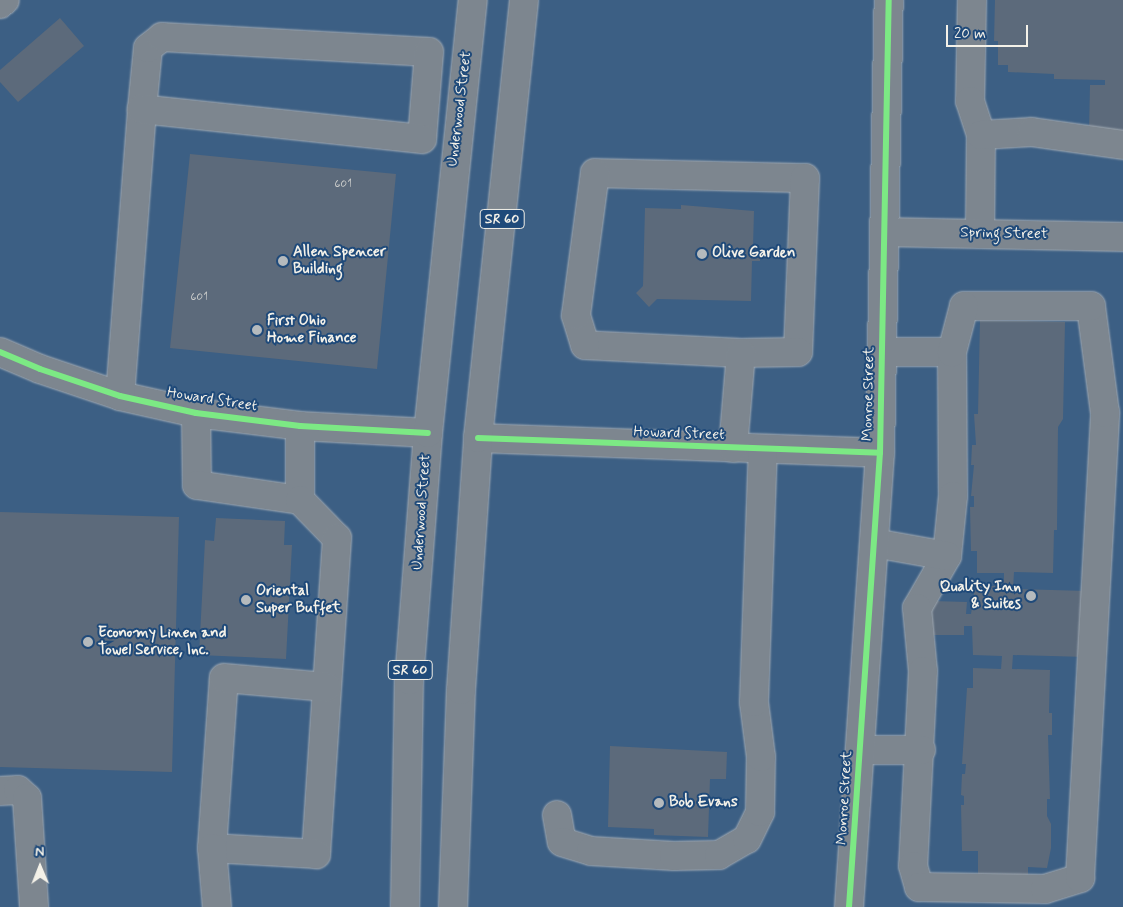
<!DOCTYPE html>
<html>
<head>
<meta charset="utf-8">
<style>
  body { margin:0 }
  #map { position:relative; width:1123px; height:907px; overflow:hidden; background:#40556d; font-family:Mynerve,sans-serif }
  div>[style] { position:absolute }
  .built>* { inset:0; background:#3c5f84 }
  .building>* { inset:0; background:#5c6a7b }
  .roads { filter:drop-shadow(0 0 1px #a1aab3) drop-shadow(0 0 1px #a1aab3) }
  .minor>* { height:28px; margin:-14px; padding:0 14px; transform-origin:14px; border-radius:14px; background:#7d868f }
  .major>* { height:28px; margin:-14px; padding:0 14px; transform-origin:14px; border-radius:14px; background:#7d868f }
  .cycleway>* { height:6px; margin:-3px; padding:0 3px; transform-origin:3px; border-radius:3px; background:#7ce984 }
  .dots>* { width:14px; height:14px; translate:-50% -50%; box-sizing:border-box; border:2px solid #1f4a7a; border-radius:50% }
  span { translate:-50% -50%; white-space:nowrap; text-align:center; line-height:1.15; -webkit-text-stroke:4px #1f4a7a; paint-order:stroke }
  .number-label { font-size:12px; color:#cecfcd }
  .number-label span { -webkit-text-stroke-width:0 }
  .shield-label span { padding:1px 4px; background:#1f4a7a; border:1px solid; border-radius:4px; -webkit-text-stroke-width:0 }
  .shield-label { font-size:14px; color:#f4f1e8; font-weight:700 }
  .street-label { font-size:15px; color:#f4f1e8 }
  .poi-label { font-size:15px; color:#f4f1e8; font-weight:700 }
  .left { translate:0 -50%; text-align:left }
  .right { translate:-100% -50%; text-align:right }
  .north { position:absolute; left:15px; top:842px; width:50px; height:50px; -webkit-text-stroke:4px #1f4a7a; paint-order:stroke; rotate:359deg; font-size:14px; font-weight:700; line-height:20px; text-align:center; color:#f4f1e8 }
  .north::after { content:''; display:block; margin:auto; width:18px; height:22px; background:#f4f1e8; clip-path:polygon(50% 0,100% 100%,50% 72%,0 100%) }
  .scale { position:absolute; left:946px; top:25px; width:82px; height:22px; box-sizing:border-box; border:2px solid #f4f1e8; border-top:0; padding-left:6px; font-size:15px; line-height:18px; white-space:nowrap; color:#f4f1e8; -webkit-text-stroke:4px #1f4a7a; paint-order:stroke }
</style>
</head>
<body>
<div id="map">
  <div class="built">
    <div style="clip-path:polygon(0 0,1123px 0,1123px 907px,0 907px)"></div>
  </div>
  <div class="building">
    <div style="clip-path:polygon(995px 0,1123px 0,1123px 134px,1089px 133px,1090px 85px,1105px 85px,1105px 80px,1054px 79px,1054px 74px,1008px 72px,1008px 65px,998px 65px,998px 41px,994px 41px)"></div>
    <div style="clip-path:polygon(60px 18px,84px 46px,18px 102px,0 82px,0 70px)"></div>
    <div style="clip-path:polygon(190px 154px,396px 174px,377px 369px,170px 348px)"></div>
    <div style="clip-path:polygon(681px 205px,754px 211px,753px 247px,761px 248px,760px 261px,752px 261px,751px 301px,657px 299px,649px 307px,636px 293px,643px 286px,645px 208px,681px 209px)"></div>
    <div style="clip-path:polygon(980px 320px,1065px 322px,1063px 419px,1058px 427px,1057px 530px,1054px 530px,1053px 573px,1014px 572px,1013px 589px,1088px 591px,1086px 657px,1013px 655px,1012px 669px,1050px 670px,1049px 713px,1052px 713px,1052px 735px,1048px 735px,1050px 799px,1047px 799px,1047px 816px,1051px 824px,1051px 848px,1047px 868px,1028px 867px,1028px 876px,978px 875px,978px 851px,962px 851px,961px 805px,964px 805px,964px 796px,961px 795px,962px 774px,965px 774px,966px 764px,962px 764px,967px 688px,973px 688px,973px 668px,1001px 669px,1002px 656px,973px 655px,972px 626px,964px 626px,964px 635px,931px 635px,932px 601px,967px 602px,966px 614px,971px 614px,975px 586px,1004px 586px,1004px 573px,977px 573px,977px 551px,971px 551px,970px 507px,974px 507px,974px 496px,971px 496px,974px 465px,971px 465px,972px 445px,976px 445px,974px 414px,978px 414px)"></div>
    <div style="clip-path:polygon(0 512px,179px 517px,172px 772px,0 767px)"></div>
    <div style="clip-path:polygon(216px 518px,285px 521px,284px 545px,292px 545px,286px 659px,199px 655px,205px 540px,214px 541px)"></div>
    <div style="clip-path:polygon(610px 746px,727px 752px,726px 779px,710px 779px,708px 837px,654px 835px,654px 829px,608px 827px)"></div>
  </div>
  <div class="roads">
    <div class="minor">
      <div style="left:972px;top:0;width:101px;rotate:91.1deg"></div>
      <div style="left:970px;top:101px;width:36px;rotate:72deg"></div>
      <div style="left:981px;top:135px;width:99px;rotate:90.6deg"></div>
      <div style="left:0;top:4px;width:6px;rotate:-39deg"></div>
      <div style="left:981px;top:135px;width:51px;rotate:-3.4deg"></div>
      <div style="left:1032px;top:132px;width:92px;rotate:8.1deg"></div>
      <div style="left:595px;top:173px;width:210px;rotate:1.4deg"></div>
      <div style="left:805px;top:178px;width:174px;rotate:92.3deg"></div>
      <div style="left:798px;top:352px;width:57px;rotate:179deg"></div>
      <div style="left:741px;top:353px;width:156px;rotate:-177.1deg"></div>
      <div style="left:585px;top:345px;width:31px;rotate:-107deg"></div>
      <div style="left:576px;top:315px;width:143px;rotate:-82.4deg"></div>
      <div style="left:885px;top:232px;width:238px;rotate:1.2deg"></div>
      <div style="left:0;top:352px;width:43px;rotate:23deg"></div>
      <div style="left:40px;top:369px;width:84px;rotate:18.6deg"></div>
      <div style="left:120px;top:396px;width:78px;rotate:12.6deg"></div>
      <div style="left:196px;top:413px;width:105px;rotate:7.1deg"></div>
      <div style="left:300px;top:426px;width:128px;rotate:3.1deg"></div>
      <div style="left:882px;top:352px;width:70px"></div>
      <div style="left:952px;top:352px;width:144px;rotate:89.6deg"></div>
      <div style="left:953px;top:496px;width:60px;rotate:95.7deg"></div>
      <div style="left:947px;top:556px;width:60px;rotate:120deg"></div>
      <div style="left:917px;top:608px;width:63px;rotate:84.6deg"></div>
      <div style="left:923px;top:671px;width:195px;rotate:92.9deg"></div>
      <div style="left:913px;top:866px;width:22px;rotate:74deg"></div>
      <div style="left:919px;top:887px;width:126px;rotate:0.9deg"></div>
      <div style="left:1045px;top:889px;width:37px;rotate:-17deg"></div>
      <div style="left:1080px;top:878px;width:466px;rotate:-86.9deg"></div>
      <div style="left:1105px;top:413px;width:108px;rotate:-97.5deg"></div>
      <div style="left:1091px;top:306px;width:127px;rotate:180deg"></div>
      <div style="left:964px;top:306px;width:48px;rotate:104.6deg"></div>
      <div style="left:120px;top:396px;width:288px;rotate:-85.6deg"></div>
      <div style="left:142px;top:109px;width:61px;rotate:-84.4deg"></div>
      <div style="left:148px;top:48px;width:18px;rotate:-38deg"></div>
      <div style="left:162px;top:37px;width:267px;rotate:3.2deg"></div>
      <div style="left:429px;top:52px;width:87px;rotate:94.6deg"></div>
      <div style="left:422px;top:139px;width:282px;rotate:-173.9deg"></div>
      <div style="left:196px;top:413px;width:72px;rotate:89.2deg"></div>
      <div style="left:197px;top:485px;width:104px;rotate:8.3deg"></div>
      <div style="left:300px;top:426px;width:74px;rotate:90deg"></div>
      <div style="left:300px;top:500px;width:53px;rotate:45.8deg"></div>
      <div style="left:337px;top:538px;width:317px;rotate:93.8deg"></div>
      <div style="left:316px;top:854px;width:104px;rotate:-176.7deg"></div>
      <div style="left:212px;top:848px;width:170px;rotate:-86deg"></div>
      <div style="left:224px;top:678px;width:103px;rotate:5deg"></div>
      <div style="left:478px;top:438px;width:402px;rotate:2.1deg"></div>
      <div style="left:733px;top:448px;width:95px;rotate:-85.2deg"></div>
      <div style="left:874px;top:543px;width:74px;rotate:10.1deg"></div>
      <div style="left:860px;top:750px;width:61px"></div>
      <div style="left:0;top:791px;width:18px;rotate:-3deg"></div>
      <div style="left:18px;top:790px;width:12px;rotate:42deg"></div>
      <div style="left:27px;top:798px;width:109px;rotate:86.3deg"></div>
      <div style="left:557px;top:815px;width:27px;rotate:80deg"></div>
      <div style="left:562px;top:842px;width:30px;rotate:17deg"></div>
      <div style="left:591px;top:851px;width:83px;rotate:3.4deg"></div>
      <div style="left:674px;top:856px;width:45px;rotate:-1.3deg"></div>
      <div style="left:719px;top:855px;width:32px;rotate:-30deg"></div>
      <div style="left:747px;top:839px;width:30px;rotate:-64deg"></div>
      <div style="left:760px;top:812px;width:55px;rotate:-89deg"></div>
      <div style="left:761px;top:757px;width:55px;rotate:-97.3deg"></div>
      <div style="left:754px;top:702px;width:253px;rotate:-88deg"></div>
      <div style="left:212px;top:848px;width:59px;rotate:85.2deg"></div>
      <div style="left:849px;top:907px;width:455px;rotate:-86.1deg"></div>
      <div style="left:880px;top:453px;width:453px;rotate:-88.9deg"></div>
    </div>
    <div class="major">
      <div style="left:405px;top:907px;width:227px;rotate:-89deg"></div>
      <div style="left:409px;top:680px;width:248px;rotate:-85.6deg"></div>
      <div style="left:428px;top:433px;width:435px;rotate:-84.1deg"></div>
      <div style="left:453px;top:907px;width:217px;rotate:-87.9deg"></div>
      <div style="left:461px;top:690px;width:253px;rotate:-86.1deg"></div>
      <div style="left:478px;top:438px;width:440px;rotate:-84deg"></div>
    </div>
  </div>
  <div class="cycleway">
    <div style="left:0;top:352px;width:43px;rotate:23deg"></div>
    <div style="left:40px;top:369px;width:84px;rotate:18.6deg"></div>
    <div style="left:120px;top:396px;width:78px;rotate:12.6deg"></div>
    <div style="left:196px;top:413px;width:105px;rotate:7.1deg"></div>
    <div style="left:300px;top:426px;width:128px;rotate:3.1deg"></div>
    <div style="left:478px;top:438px;width:402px;rotate:2.1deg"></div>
    <div style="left:849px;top:907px;width:455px;rotate:-86.1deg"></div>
    <div style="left:880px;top:453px;width:453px;rotate:-88.9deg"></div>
  </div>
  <div class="dots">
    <div style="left:702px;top:254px;background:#b5babd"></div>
    <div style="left:283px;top:261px;background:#b5babd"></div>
    <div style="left:257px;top:330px;background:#b5babd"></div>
    <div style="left:1031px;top:596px;background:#b5babd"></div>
    <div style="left:246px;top:600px;background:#b5babd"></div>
    <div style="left:88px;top:642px;background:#b5babd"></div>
    <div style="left:659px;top:803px;background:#b5babd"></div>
  </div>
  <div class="number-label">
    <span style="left:343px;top:185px">601</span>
    <span style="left:199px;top:298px">601</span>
  </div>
  <div class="shield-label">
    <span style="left:502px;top:219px">SR 60</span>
    <span style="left:410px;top:670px">SR 60</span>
  </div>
  <div class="street-label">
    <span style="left:460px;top:109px;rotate:-83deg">Underwood Street</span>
    <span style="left:1004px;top:234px;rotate:1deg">Spring Street</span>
    <span style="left:869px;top:394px;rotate:-89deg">Monroe Street</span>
    <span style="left:212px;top:400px;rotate:9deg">Howard Street</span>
    <span style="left:679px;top:434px;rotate:2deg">Howard Street</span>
    <span style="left:422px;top:512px;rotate:-86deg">Underwood Street</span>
    <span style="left:845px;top:798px;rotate:-87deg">Monroe Street</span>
  </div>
  <div class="poi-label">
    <span class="left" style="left:293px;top:261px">Allen Spencer<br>Building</span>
    <span class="left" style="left:712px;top:254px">Olive Garden</span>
    <span class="left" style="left:267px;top:330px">First Ohio<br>Home Finance</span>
    <span class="right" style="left:1021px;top:596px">Quality Inn<br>&amp; Suites</span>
    <span class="left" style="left:256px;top:600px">Oriental<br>Super Buffet</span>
    <span class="left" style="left:98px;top:642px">Economy Linen and<br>Towel Service, Inc.</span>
    <span class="left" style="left:669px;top:803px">Bob Evans</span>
  </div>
  <div class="north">N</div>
  <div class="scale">20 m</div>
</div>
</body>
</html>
